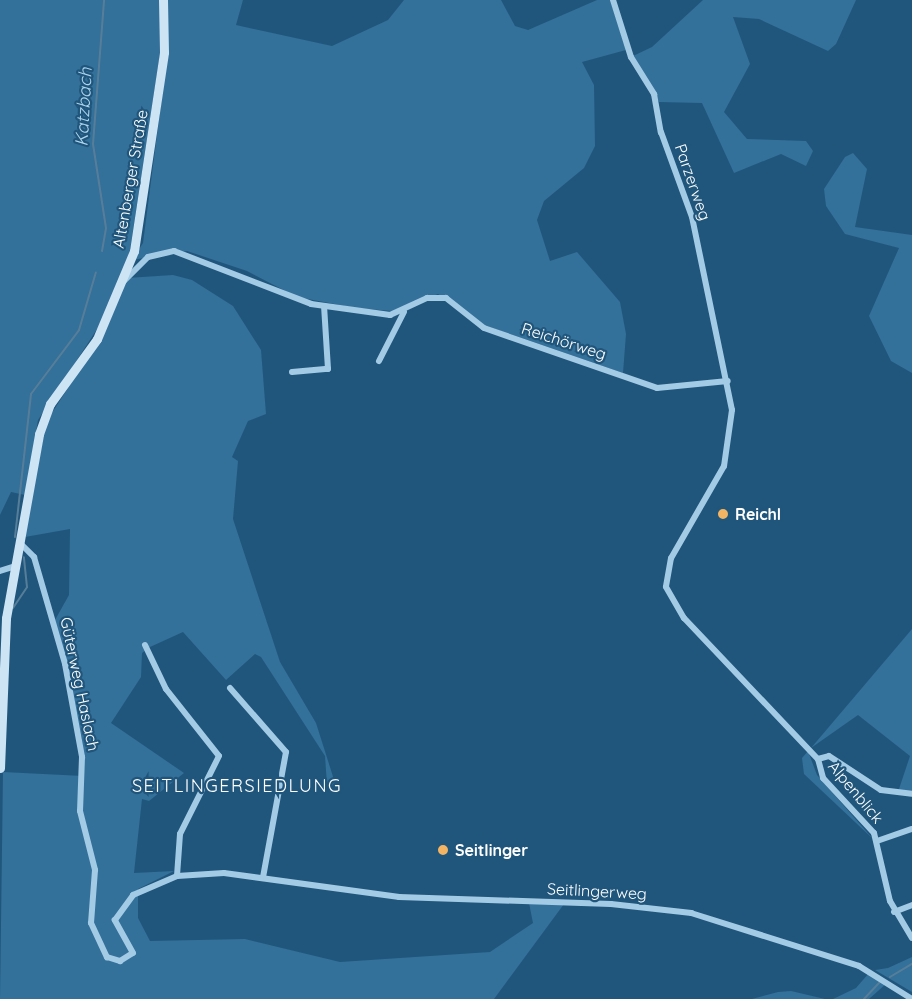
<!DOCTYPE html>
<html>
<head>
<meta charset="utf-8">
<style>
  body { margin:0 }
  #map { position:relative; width:912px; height:999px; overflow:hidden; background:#20567c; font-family:Quicksand,sans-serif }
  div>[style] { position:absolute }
  .green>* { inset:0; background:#33709a }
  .stream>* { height:2px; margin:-1px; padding:0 1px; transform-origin:1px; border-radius:1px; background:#577e99 }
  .street>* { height:6px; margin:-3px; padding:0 3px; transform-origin:3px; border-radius:3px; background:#a3cbe6 }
  .secondary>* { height:9px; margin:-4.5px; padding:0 4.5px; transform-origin:4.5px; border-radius:4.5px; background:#cde4f5 }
  .dots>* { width:16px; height:16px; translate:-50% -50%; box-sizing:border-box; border:3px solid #20567c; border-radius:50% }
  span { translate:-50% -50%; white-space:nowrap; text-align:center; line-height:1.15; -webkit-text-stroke:4.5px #20567c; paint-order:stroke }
  .street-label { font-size:16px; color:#fff }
  .poi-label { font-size:16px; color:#fff; font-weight:700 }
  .left { translate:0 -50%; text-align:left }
  .water-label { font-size:18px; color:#aed5ee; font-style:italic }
  .neighbourhood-label { font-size:18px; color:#fff; letter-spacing:1.5px }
</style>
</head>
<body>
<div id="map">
  <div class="green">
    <div style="clip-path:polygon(0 0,160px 0,163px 34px,129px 257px,101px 323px,38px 420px,25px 495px,11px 492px,0 515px)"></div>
    <div style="clip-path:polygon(167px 0,243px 0,236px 25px,332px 46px,388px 20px,404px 0,501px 0,515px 26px,528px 30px,597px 0,610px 0,626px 50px,582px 62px,594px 85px,595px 146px,584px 168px,544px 201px,537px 220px,550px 261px,577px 252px,620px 302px,626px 334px,623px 373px,484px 325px,438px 294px,392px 311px,356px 308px,297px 297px,247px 271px,187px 251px,132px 260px,143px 243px,168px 50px)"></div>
    <div style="clip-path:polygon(703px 0,856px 0,836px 44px,828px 51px,759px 19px,733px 17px,750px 64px,724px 112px,747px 139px,806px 141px,813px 151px,806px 166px,781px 154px,734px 173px,702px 103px,659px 102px,633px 56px,652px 47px)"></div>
    <div style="clip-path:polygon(853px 153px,867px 169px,855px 227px,912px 235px,912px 373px,891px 361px,869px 316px,899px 248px,845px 234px,826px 206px,824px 189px,845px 157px)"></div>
    <div style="clip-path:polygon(173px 275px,192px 280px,233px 306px,261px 350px,266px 414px,248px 421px,232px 457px,238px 461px,233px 519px,280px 662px,316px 723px,336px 786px,327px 785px,325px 756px,261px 657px,255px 654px,226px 680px,183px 632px,150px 647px,142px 653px,141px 677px,111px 723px,184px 773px,149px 801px,142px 799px,134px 873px,174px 871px,138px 889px,138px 918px,150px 941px,245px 939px,340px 962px,490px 952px,533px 923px,529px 903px,564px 904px,494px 999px,0 999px,3px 772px,83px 776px,82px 739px,55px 620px,69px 595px,70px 529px,25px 537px,46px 422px,107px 328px,127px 278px)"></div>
    <div style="clip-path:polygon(912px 629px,912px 792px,898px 792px,910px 756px,858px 715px,811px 748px)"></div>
    <div style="clip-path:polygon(808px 751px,817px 775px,873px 839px,804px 774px,802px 758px)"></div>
    <div style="clip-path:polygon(912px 957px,912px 992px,875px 970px,888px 968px)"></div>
    <div style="clip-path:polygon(869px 973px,887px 983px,869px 999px,833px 999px,856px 988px)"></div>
    <div style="clip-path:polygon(791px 991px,825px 999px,752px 999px,778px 992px)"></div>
  </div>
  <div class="stream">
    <div style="left:102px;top:251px;width:23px;rotate:-80deg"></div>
    <div style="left:106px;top:228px;width:85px;rotate:-98.8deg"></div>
    <div style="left:93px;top:144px;width:144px;rotate:-85.6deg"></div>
    <div style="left:15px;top:537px;width:144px;rotate:-83.6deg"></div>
    <div style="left:31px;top:394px;width:80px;rotate:-53.1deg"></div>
    <div style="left:79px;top:330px;width:60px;rotate:-73.7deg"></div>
    <div style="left:13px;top:608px;width:25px;rotate:-56deg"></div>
    <div style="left:27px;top:587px;width:30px;rotate:-96deg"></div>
    <div style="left:890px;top:977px;width:26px;rotate:-31deg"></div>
    <div style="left:864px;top:999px;width:25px;rotate:-47deg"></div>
  </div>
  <div class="street">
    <div style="left:613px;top:0;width:60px;rotate:72.5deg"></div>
    <div style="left:631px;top:57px;width:44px;rotate:58.1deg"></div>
    <div style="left:654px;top:94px;width:39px;rotate:80deg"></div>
    <div style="left:661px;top:132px;width:90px;rotate:70deg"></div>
    <div style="left:692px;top:217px;width:197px;rotate:78.3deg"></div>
    <div style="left:732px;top:410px;width:57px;rotate:98.1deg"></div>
    <div style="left:724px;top:466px;width:106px;rotate:119.9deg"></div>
    <div style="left:671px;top:558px;width:29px;rotate:100deg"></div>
    <div style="left:666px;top:587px;width:36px;rotate:60deg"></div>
    <div style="left:684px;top:618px;width:195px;rotate:46.5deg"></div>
    <div style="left:123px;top:282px;width:35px;rotate:-45deg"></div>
    <div style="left:148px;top:257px;width:27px;rotate:-13deg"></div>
    <div style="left:174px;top:251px;width:147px;rotate:21.1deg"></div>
    <div style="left:311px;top:304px;width:80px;rotate:7.9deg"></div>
    <div style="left:390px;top:315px;width:41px;rotate:-24.7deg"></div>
    <div style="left:427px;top:298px;width:19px"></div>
    <div style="left:446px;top:298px;width:48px;rotate:38.3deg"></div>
    <div style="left:484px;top:328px;width:183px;rotate:19.1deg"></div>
    <div style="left:657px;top:388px;width:71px;rotate:-5.6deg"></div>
    <div style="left:379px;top:361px;width:55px;rotate:-63deg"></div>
    <div style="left:292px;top:372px;width:36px;rotate:-5deg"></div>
    <div style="left:328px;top:369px;width:63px;rotate:-93.6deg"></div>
    <div style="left:20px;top:543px;width:20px;rotate:45deg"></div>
    <div style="left:34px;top:557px;width:111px;rotate:73.8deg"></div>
    <div style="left:65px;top:664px;width:95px;rotate:79.6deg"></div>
    <div style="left:82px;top:757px;width:54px;rotate:92.1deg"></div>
    <div style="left:80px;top:811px;width:61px;rotate:75.7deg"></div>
    <div style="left:95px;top:870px;width:53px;rotate:94.3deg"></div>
    <div style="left:91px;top:923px;width:38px;rotate:65deg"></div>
    <div style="left:107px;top:957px;width:14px;rotate:17deg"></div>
    <div style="left:120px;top:961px;width:15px;rotate:-32deg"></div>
    <div style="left:133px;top:953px;width:38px;rotate:-119deg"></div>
    <div style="left:115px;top:920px;width:31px;rotate:-54deg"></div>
    <div style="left:133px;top:895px;width:48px;rotate:-23.4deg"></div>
    <div style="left:177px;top:876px;width:47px;rotate:-3.7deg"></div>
    <div style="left:224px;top:873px;width:177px;rotate:7.8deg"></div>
    <div style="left:399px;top:897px;width:212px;rotate:1.9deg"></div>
    <div style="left:611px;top:904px;width:81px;rotate:6.4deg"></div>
    <div style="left:691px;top:913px;width:176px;rotate:17.5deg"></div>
    <div style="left:859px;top:966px;width:62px;rotate:31.9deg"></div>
    <div style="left:0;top:571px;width:16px;rotate:-18deg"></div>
    <div style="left:145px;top:645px;width:49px;rotate:64.5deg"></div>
    <div style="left:166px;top:689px;width:85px;rotate:51.7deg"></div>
    <div style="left:219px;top:756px;width:87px;rotate:116.6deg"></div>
    <div style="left:180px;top:834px;width:42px;rotate:94.1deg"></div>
    <div style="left:230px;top:688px;width:85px;rotate:48.8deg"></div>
    <div style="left:286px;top:752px;width:127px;rotate:100.4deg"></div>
    <div style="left:818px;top:759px;width:20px;rotate:75deg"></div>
    <div style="left:823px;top:778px;width:75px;rotate:47.2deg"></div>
    <div style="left:874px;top:833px;width:70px;rotate:76.8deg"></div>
    <div style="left:890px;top:901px;width:43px;rotate:59.3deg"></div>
    <div style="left:818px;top:759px;width:11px;rotate:-15deg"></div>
    <div style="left:829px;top:756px;width:62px;rotate:33.2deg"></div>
    <div style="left:881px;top:790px;width:31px;rotate:7deg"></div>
    <div style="left:877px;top:841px;width:37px;rotate:-19deg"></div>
    <div style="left:894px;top:912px;width:19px;rotate:-21deg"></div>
  </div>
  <div class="secondary">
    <div style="left:0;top:768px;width:150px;rotate:-87.7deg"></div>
    <div style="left:6px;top:618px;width:187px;rotate:-79.8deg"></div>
    <div style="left:39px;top:434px;width:32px;rotate:-70deg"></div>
    <div style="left:50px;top:404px;width:80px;rotate:-54.1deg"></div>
    <div style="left:97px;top:339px;width:95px;rotate:-67.2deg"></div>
    <div style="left:134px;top:251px;width:201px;rotate:-81.4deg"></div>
    <div style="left:164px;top:52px;width:52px;rotate:-91.1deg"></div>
  </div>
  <div class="dots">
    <div style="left:723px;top:514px;background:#f3b564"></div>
    <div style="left:443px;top:850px;background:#f3b564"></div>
  </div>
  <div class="street-label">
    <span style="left:130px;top:179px;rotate:-80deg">Altenberger Straße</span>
    <span style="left:693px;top:182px;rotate:71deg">Parzerweg</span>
    <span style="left:564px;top:341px;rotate:18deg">Reichörweg</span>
    <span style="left:80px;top:684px;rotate:78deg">Güterweg Haslach</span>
    <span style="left:856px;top:792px;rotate:50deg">Alpenblick</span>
    <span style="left:597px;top:891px;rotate:3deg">Seitlingerweg</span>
  </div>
  <div class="poi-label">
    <span class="left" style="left:735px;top:514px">Reichl</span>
    <span class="left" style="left:455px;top:850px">Seitlinger</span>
  </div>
  <div class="water-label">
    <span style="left:84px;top:107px;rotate:-87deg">Katzbach</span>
  </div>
  <div class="neighbourhood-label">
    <span style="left:237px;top:786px">SEITLINGERSIEDLUNG</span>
  </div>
</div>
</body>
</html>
